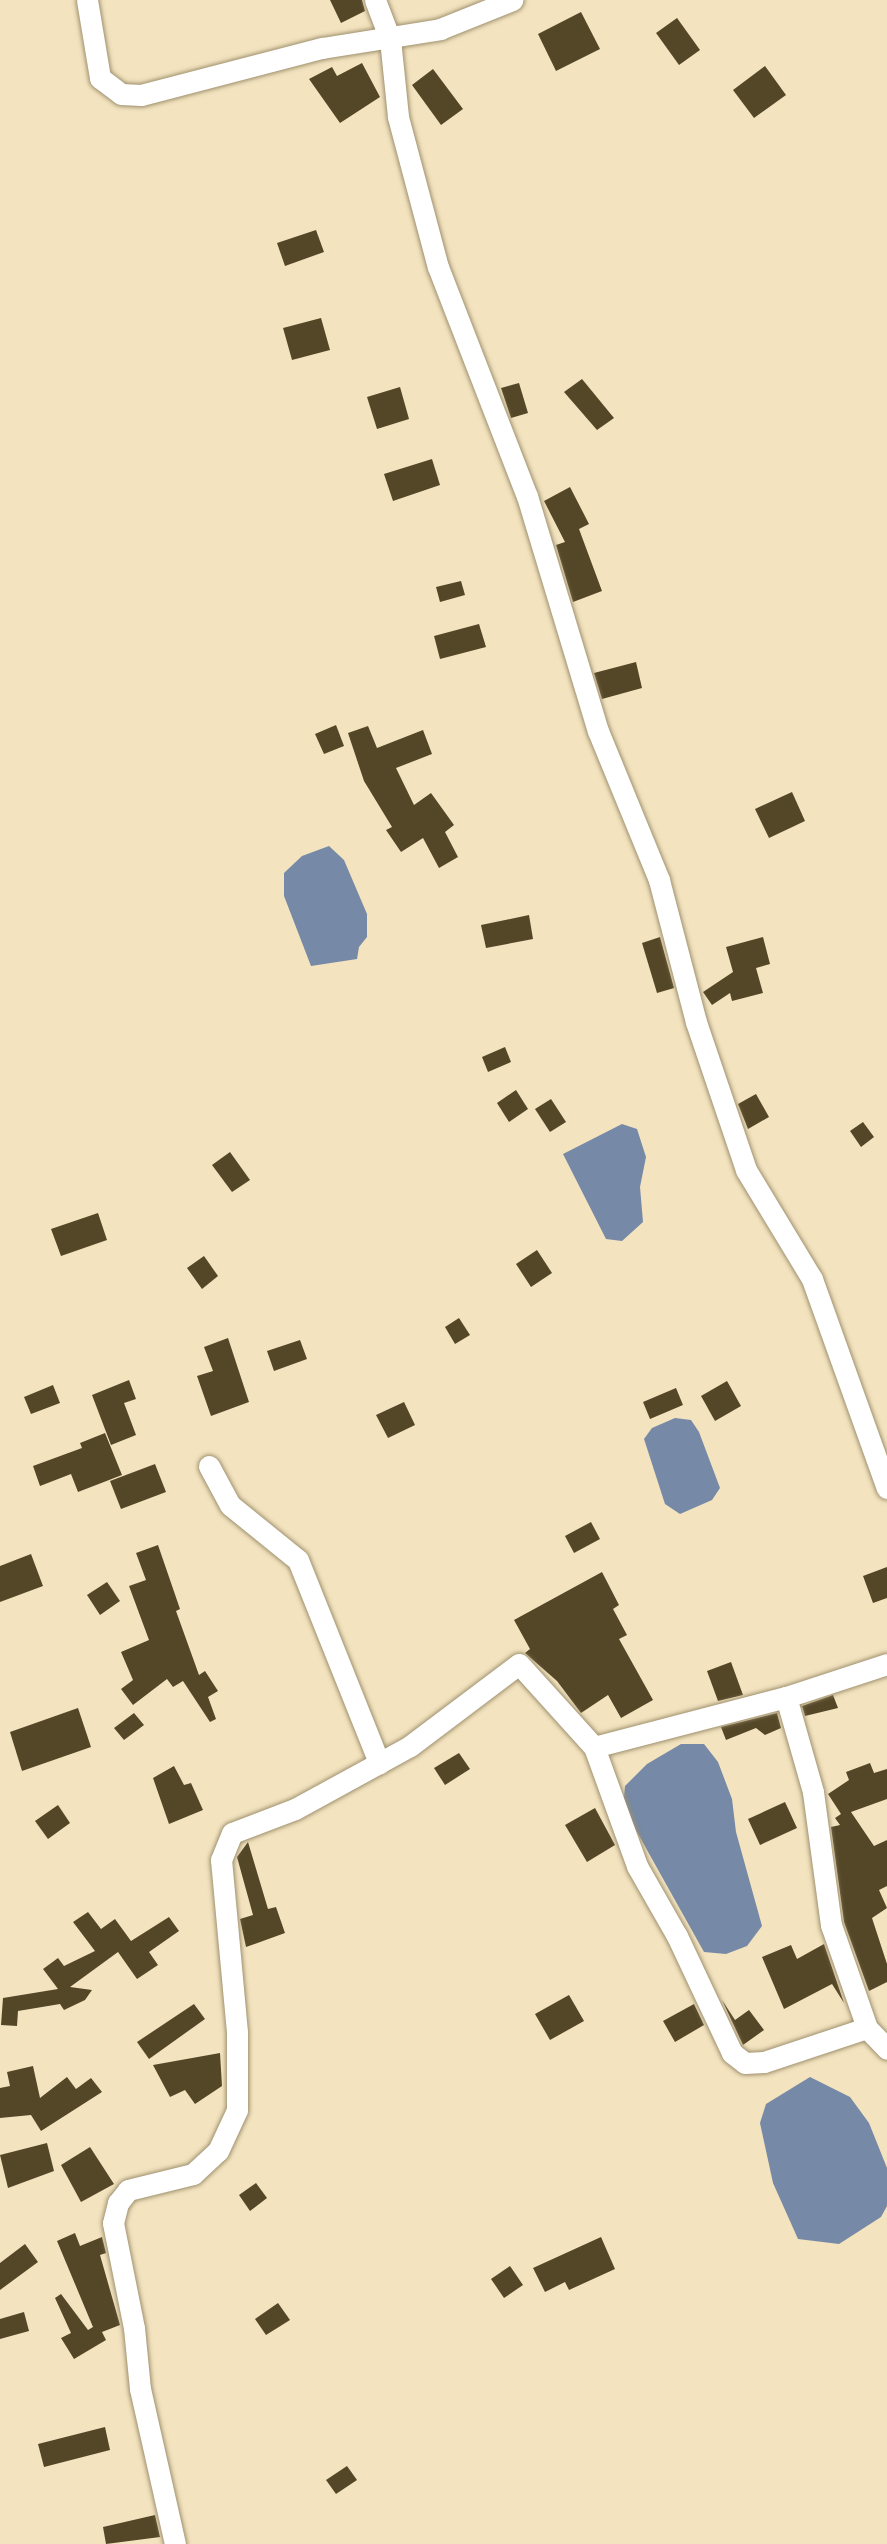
<!DOCTYPE html>
<html>
<head>
<meta charset="utf-8">
<style>
  body { margin:0 }
  #map { position:relative; width:887px; height:2544px; overflow:hidden; background:#f3e3bf; font-family:Ubuntu,sans-serif }
  div>[style] { position:absolute }
  .water>* { inset:0; background:#7689a6 }
  .building>* { inset:0; background:#544728 }
  .roads { filter:drop-shadow(0 0 2px #9f916f) drop-shadow(0 0 2px #9f916f) }
  .minor>* { height:21px; margin:-10.5px; padding:0 10.5px; transform-origin:10.5px; border-radius:10.5px; background:#fff }
  span { translate:-50% -50%; white-space:nowrap; text-align:center; line-height:1.15; -webkit-text-stroke:7px #fdf0d4; paint-order:stroke }
</style>
</head>
<body>
<div id="map">
  <div class="water">
    <div style="clip-path:polygon(329px 846px,344px 860px,367px 914px,367px 937px,359px 947px,357px 959px,311px 966px,284px 896px,284px 873px,302px 856px)"></div>
    <div style="clip-path:polygon(622px 1124px,637px 1129px,646px 1157px,640px 1187px,643px 1222px,622px 1241px,606px 1239px,563px 1154px)"></div>
    <div style="clip-path:polygon(675px 1418px,691px 1420px,699px 1432px,720px 1488px,712px 1500px,680px 1514px,665px 1504px,644px 1439px,652px 1428px)"></div>
    <div style="clip-path:polygon(681px 1744px,704px 1744px,718px 1762px,732px 1799px,736px 1832px,762px 1926px,747px 1946px,726px 1954px,704px 1952px,623px 1807px,625px 1786px,647px 1764px)"></div>
    <div style="clip-path:polygon(810px 2077px,850px 2097px,869px 2123px,887px 2168px,887px 2206px,881px 2217px,839px 2244px,798px 2239px,773px 2183px,760px 2123px,766px 2104px)"></div>
  </div>
  <div class="building">
    <div style="clip-path:polygon(330px 0,362px 0,365px 11px,341px 23px)"></div>
    <div style="clip-path:polygon(581px 12px,600px 49px,556px 71px,538px 34px)"></div>
    <div style="clip-path:polygon(677px 18px,700px 50px,679px 65px,656px 33px)"></div>
    <div style="clip-path:polygon(362px 63px,380px 97px,340px 123px,309px 79px,332px 67px,337px 76px)"></div>
    <div style="clip-path:polygon(765px 66px,786px 95px,754px 118px,733px 90px)"></div>
    <div style="clip-path:polygon(433px 69px,463px 109px,441px 125px,412px 85px)"></div>
    <div style="clip-path:polygon(316px 230px,324px 252px,285px 266px,277px 243px)"></div>
    <div style="clip-path:polygon(321px 318px,330px 350px,292px 360px,283px 328px)"></div>
    <div style="clip-path:polygon(582px 379px,614px 418px,597px 430px,564px 392px)"></div>
    <div style="clip-path:polygon(519px 383px,528px 413px,511px 418px,501px 388px)"></div>
    <div style="clip-path:polygon(400px 387px,409px 419px,377px 429px,367px 397px)"></div>
    <div style="clip-path:polygon(432px 459px,440px 485px,393px 501px,384px 474px)"></div>
    <div style="clip-path:polygon(570px 487px,589px 524px,579px 529px,602px 591px,573px 602px,556px 545px,565px 542px,544px 501px)"></div>
    <div style="clip-path:polygon(461px 581px,465px 595px,440px 602px,436px 587px)"></div>
    <div style="clip-path:polygon(479px 624px,486px 647px,440px 659px,434px 636px)"></div>
    <div style="clip-path:polygon(636px 662px,642px 688px,602px 699px,594px 673px)"></div>
    <div style="clip-path:polygon(336px 725px,344px 746px,324px 754px,315px 734px)"></div>
    <div style="clip-path:polygon(368px 726px,377px 748px,423px 730px,432px 754px,396px 768px,414px 805px,431px 793px,454px 825px,445px 832px,458px 857px,439px 868px,423px 838px,401px 852px,386px 830px,392px 827px,364px 781px,348px 733px)"></div>
    <div style="clip-path:polygon(792px 792px,805px 821px,769px 838px,755px 809px)"></div>
    <div style="clip-path:polygon(529px 915px,533px 939px,486px 948px,481px 925px)"></div>
    <div style="clip-path:polygon(660px 937px,674px 988px,657px 993px,642px 943px)"></div>
    <div style="clip-path:polygon(763px 937px,770px 964px,756px 968px,763px 993px,732px 1001px,730px 993px,712px 1005px,703px 992px,733px 972px,726px 947px)"></div>
    <div style="clip-path:polygon(505px 1047px,511px 1062px,488px 1072px,482px 1057px)"></div>
    <div style="clip-path:polygon(516px 1090px,528px 1109px,509px 1122px,497px 1103px)"></div>
    <div style="clip-path:polygon(756px 1094px,769px 1117px,748px 1129px,738px 1104px)"></div>
    <div style="clip-path:polygon(551px 1099px,566px 1122px,550px 1132px,535px 1109px)"></div>
    <div style="clip-path:polygon(863px 1122px,874px 1137px,861px 1147px,850px 1131px)"></div>
    <div style="clip-path:polygon(230px 1152px,250px 1180px,232px 1192px,212px 1165px)"></div>
    <div style="clip-path:polygon(98px 1213px,107px 1240px,61px 1256px,51px 1229px)"></div>
    <div style="clip-path:polygon(537px 1250px,552px 1273px,531px 1287px,516px 1264px)"></div>
    <div style="clip-path:polygon(204px 1256px,218px 1276px,202px 1289px,187px 1268px)"></div>
    <div style="clip-path:polygon(459px 1318px,470px 1335px,455px 1344px,445px 1327px)"></div>
    <div style="clip-path:polygon(228px 1338px,249px 1402px,211px 1416px,197px 1376px,213px 1371px,204px 1347px)"></div>
    <div style="clip-path:polygon(300px 1340px,307px 1359px,274px 1371px,267px 1351px)"></div>
    <div style="clip-path:polygon(129px 1380px,136px 1399px,124px 1403px,136px 1435px,111px 1445px,92px 1395px)"></div>
    <div style="clip-path:polygon(727px 1381px,741px 1406px,715px 1421px,701px 1396px)"></div>
    <div style="clip-path:polygon(53px 1385px,60px 1403px,31px 1414px,24px 1397px)"></div>
    <div style="clip-path:polygon(676px 1388px,683px 1405px,650px 1419px,643px 1402px)"></div>
    <div style="clip-path:polygon(404px 1402px,415px 1425px,388px 1438px,376px 1415px)"></div>
    <div style="clip-path:polygon(105px 1433px,122px 1475px,78px 1492px,71px 1474px,40px 1486px,33px 1466px,82px 1448px,80px 1443px)"></div>
    <div style="clip-path:polygon(155px 1464px,166px 1492px,121px 1509px,110px 1481px)"></div>
    <div style="clip-path:polygon(591px 1522px,600px 1539px,574px 1553px,565px 1536px)"></div>
    <div style="clip-path:polygon(158px 1545px,180px 1609px,176px 1611px,199px 1675px,205px 1671px,218px 1691px,208px 1697px,216px 1719px,210px 1722px,183px 1681px,173px 1687px,167px 1679px,133px 1705px,121px 1689px,133px 1680px,121px 1652px,149px 1640px,129px 1586px,146px 1580px,136px 1553px)"></div>
    <div style="clip-path:polygon(31px 1554px,43px 1586px,0 1602px,0 1566px)"></div>
    <div style="clip-path:polygon(887px 1567px,887px 1598px,873px 1603px,863px 1576px)"></div>
    <div style="clip-path:polygon(602px 1572px,619px 1605px,613px 1609px,627px 1635px,619px 1639px,653px 1700px,621px 1718px,608px 1695px,581px 1713px,557px 1681px,525px 1653px,530px 1649px,514px 1620px)"></div>
    <div style="clip-path:polygon(107px 1582px,120px 1601px,100px 1615px,87px 1595px)"></div>
    <div style="clip-path:polygon(731px 1662px,743px 1695px,718px 1701px,707px 1671px)"></div>
    <div style="clip-path:polygon(833px 1695px,838px 1708px,805px 1716px,802px 1706px)"></div>
    <div style="clip-path:polygon(78px 1708px,91px 1747px,22px 1771px,10px 1732px)"></div>
    <div style="clip-path:polygon(134px 1713px,144px 1725px,124px 1740px,114px 1728px)"></div>
    <div style="clip-path:polygon(777px 1713px,781px 1728px,765px 1735px,756px 1728px,726px 1740px,721px 1727px)"></div>
    <div style="clip-path:polygon(459px 1753px,470px 1769px,445px 1785px,434px 1768px)"></div>
    <div style="clip-path:polygon(870px 1763px,874px 1773px,887px 1769px,887px 1799px,851px 1812px,874px 1846px,887px 1840px,887px 1886px,879px 1890px,887px 1908px,872px 1918px,887px 1964px,887px 1982px,869px 1991px,844px 1922px,831px 1827px,840px 1825px,835px 1818px,841px 1814px,828px 1794px,849px 1780px,846px 1772px)"></div>
    <div style="clip-path:polygon(174px 1766px,184px 1785px,191px 1783px,203px 1810px,169px 1824px,153px 1778px)"></div>
    <div style="clip-path:polygon(785px 1802px,797px 1828px,760px 1845px,748px 1819px)"></div>
    <div style="clip-path:polygon(58px 1805px,70px 1823px,48px 1839px,35px 1821px)"></div>
    <div style="clip-path:polygon(595px 1808px,615px 1845px,587px 1862px,565px 1825px)"></div>
    <div style="clip-path:polygon(248px 1842px,268px 1909px,276px 1907px,285px 1933px,246px 1947px,240px 1919px,253px 1915px,237px 1857px)"></div>
    <div style="clip-path:polygon(88px 1912px,101px 1929px,115px 1919px,131px 1941px,169px 1917px,179px 1931px,149px 1952px,158px 1965px,137px 1979px,118px 1952px,70px 1987px,92px 1990px,85px 2000px,64px 2010px,60px 2004px,18px 2011px,17px 2026px,1px 2025px,3px 1998px,58px 1989px,43px 1969px,58px 1958px,64px 1966px,95px 1951px,73px 1922px)"></div>
    <div style="clip-path:polygon(824px 1944px,844px 2003px,832px 1984px,784px 2009px,762px 1957px,791px 1945px,797px 1959px)"></div>
    <div style="clip-path:polygon(569px 1995px,584px 2021px,550px 2040px,535px 2014px)"></div>
    <div style="clip-path:polygon(722px 2000px,735px 2020px,749px 2010px,764px 2030px,743px 2045px)"></div>
    <div style="clip-path:polygon(194px 2004px,205px 2019px,149px 2059px,137px 2042px)"></div>
    <div style="clip-path:polygon(694px 2004px,704px 2025px,675px 2042px,663px 2021px)"></div>
    <div style="clip-path:polygon(220px 2053px,222px 2086px,195px 2104px,185px 2090px,170px 2097px,153px 2065px)"></div>
    <div style="clip-path:polygon(33px 2066px,40px 2098px,67px 2077px,76px 2089px,91px 2078px,102px 2092px,41px 2131px,31px 2115px,0 2118px,0 2088px,10px 2086px,7px 2072px)"></div>
    <div style="clip-path:polygon(47px 2143px,54px 2171px,8px 2188px,0 2155px)"></div>
    <div style="clip-path:polygon(90px 2147px,114px 2184px,81px 2202px,61px 2165px)"></div>
    <div style="clip-path:polygon(256px 2183px,267px 2198px,250px 2211px,239px 2195px)"></div>
    <div style="clip-path:polygon(75px 2233px,80px 2246px,102px 2237px,106px 2253px,100px 2255px,120px 2325px,102px 2332px,106px 2340px,74px 2359px,61px 2338px,71px 2333px,55px 2298px,61px 2294px,88px 2330px,93px 2327px,57px 2241px)"></div>
    <div style="clip-path:polygon(601px 2237px,615px 2269px,569px 2290px,565px 2282px,545px 2292px,533px 2268px)"></div>
    <div style="clip-path:polygon(25px 2244px,38px 2262px,0 2290px,0 2263px)"></div>
    <div style="clip-path:polygon(510px 2266px,523px 2285px,504px 2298px,491px 2279px)"></div>
    <div style="clip-path:polygon(278px 2303px,290px 2320px,266px 2335px,255px 2319px)"></div>
    <div style="clip-path:polygon(24px 2312px,29px 2331px,0 2339px,0 2319px)"></div>
    <div style="clip-path:polygon(105px 2427px,110px 2450px,44px 2467px,38px 2444px)"></div>
    <div style="clip-path:polygon(347px 2466px,357px 2480px,336px 2494px,326px 2480px)"></div>
    <div style="clip-path:polygon(155px 2515px,160px 2537px,106px 2544px,103px 2527px)"></div>
  </div>
  <div class="roads">
    <div class="minor">
      <div style="left:87px;top:0;width:79px;rotate:80.5deg"></div>
      <div style="left:100px;top:78px;width:26px;rotate:37deg"></div>
      <div style="left:121px;top:94px;width:20px;rotate:3deg"></div>
      <div style="left:141px;top:95px;width:187px;rotate:-14.6deg"></div>
      <div style="left:322px;top:48px;width:120px;rotate:-9.1deg"></div>
      <div style="left:440px;top:29px;width:78px;rotate:-21.9deg"></div>
      <div style="left:375px;top:0;width:42px;rotate:69deg"></div>
      <div style="left:390px;top:39px;width:78px;rotate:84.1deg"></div>
      <div style="left:398px;top:117px;width:155px;rotate:75.1deg"></div>
      <div style="left:438px;top:267px;width:246px;rotate:68.8deg"></div>
      <div style="left:527px;top:496px;width:245px;rotate:73.2deg"></div>
      <div style="left:598px;top:731px;width:161px;rotate:67.7deg"></div>
      <div style="left:659px;top:880px;width:147px;rotate:75.4deg"></div>
      <div style="left:696px;top:1022px;width:156px;rotate:71.3deg"></div>
      <div style="left:746px;top:1170px;width:127px;rotate:58.8deg"></div>
      <div style="left:812px;top:1279px;width:222px;rotate:70.3deg"></div>
      <div style="left:209px;top:1466px;width:44px;rotate:61.7deg"></div>
      <div style="left:230px;top:1505px;width:87px;rotate:39deg"></div>
      <div style="left:298px;top:1560px;width:219px;rotate:68.2deg"></div>
      <div style="left:887px;top:1664px;width:106px;rotate:161.9deg"></div>
      <div style="left:786px;top:1697px;width:198px;rotate:165.4deg"></div>
      <div style="left:594px;top:1747px;width:127px;rotate:70.1deg"></div>
      <div style="left:637px;top:1866px;width:81px;rotate:60.3deg"></div>
      <div style="left:677px;top:1936px;width:129px;rotate:64.8deg"></div>
      <div style="left:732px;top:2053px;width:16px;rotate:38deg"></div>
      <div style="left:745px;top:2063px;width:19px;rotate:-3deg"></div>
      <div style="left:764px;top:2062px;width:108px;rotate:-18.3deg"></div>
      <div style="left:867px;top:2028px;width:29px;rotate:46deg"></div>
      <div style="left:786px;top:1697px;width:99px;rotate:74.1deg"></div>
      <div style="left:813px;top:1792px;width:134px;rotate:82.3deg"></div>
      <div style="left:831px;top:1925px;width:109px;rotate:70.7deg"></div>
      <div style="left:175px;top:2544px;width:159px;rotate:-102.7deg"></div>
      <div style="left:140px;top:2389px;width:61px;rotate:-95.6deg"></div>
      <div style="left:134px;top:2328px;width:107px;rotate:-101.3deg"></div>
      <div style="left:113px;top:2223px;width:21px;rotate:-76deg"></div>
      <div style="left:118px;top:2203px;width:16px;rotate:-52deg"></div>
      <div style="left:128px;top:2190px;width:67px;rotate:-13.8deg"></div>
      <div style="left:193px;top:2174px;width:34px;rotate:-43deg"></div>
      <div style="left:218px;top:2151px;width:45px;rotate:-65.1deg"></div>
      <div style="left:237px;top:2110px;width:78px;rotate:-90deg"></div>
      <div style="left:237px;top:2032px;width:173px;rotate:-95.3deg"></div>
      <div style="left:221px;top:1860px;width:29px;rotate:-68deg"></div>
      <div style="left:232px;top:1833px;width:67px;rotate:-20.9deg"></div>
      <div style="left:295px;top:1809px;width:131px;rotate:-28.7deg"></div>
      <div style="left:410px;top:1746px;width:136px;rotate:-37deg"></div>
      <div style="left:519px;top:1664px;width:112px;rotate:47.9deg"></div>
    </div>
  </div>
</div>
</body>
</html>
